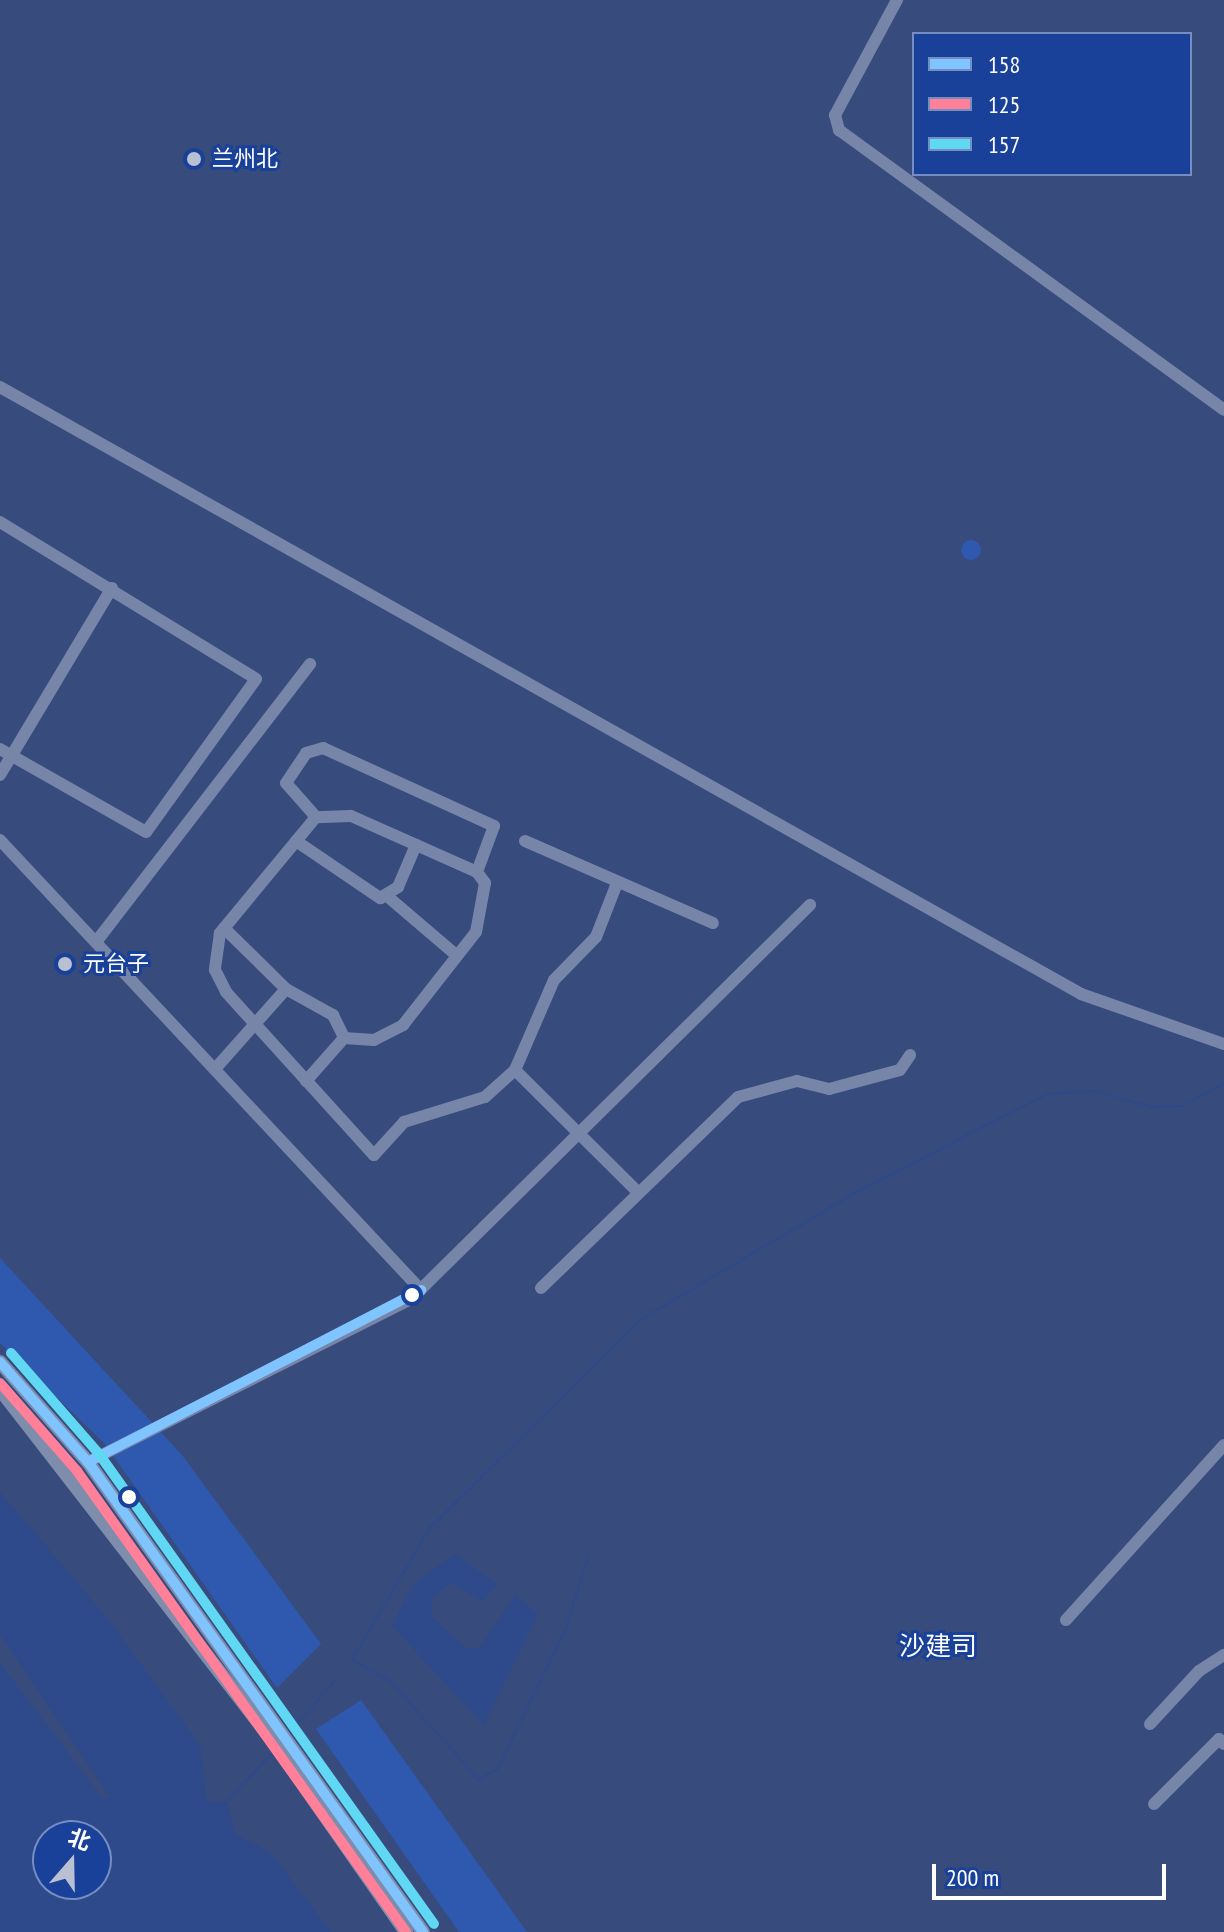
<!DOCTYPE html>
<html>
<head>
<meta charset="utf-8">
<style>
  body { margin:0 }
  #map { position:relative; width:1224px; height:1932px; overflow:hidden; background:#374c7d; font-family:"PT Sans Narrow","Noto Sans SC",sans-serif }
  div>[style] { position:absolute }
  .green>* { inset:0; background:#2f58af }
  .round { border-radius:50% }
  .water>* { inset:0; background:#2e4a8b }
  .stream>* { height:2px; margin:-1px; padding:0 1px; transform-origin:1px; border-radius:1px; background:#2e4a8b }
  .minor>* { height:12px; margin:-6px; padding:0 6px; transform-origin:6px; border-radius:6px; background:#7785a8 }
  .major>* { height:14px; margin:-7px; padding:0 7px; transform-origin:7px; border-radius:7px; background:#7f8dad }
  .bus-1>* { height:10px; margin:-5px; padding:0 5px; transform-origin:5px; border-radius:5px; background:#80c4ff }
  .bus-2>* { height:10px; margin:-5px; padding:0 5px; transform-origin:5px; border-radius:5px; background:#ff8098 }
  .bus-3>* { height:10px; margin:-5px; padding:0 5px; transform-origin:5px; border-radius:5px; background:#60d8f3 }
  .dots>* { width:22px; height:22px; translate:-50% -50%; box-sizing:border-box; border:4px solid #1a419a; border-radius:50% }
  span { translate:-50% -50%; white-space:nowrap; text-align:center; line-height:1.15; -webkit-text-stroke:6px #1a419a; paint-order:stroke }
  .poi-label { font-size:22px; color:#fff }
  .left { translate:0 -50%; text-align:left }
  .quarter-label { font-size:26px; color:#fff }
  .legend { position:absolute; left:912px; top:32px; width:280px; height:144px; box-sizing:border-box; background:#1a419a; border:2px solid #768dc2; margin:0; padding:10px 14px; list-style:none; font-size:24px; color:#fff }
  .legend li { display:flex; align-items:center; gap:16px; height:40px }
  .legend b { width:40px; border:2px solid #768dc2 }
  .north { position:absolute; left:32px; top:1820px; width:80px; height:80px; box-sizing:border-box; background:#1a419a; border:2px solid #768dc2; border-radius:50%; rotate:20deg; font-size:22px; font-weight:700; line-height:32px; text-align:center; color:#fff }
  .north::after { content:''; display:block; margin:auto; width:28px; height:36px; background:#b9c0d2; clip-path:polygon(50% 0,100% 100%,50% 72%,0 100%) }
  .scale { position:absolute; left:932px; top:1864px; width:234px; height:36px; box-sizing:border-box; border:4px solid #fff; border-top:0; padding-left:10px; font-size:24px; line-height:28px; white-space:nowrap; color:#fff; -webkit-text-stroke:6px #1a419a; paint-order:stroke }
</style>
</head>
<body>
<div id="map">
  <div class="green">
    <div class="round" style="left:961px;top:540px;width:20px;height:20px"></div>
    <div style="clip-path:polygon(0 1258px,182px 1455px,321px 1644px,277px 1688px,104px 1443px,0 1343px)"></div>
    <div style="clip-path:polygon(361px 1700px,527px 1932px,459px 1932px,316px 1729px)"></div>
  </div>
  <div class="water">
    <div style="clip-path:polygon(evenodd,0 1492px,107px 1618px,200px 1745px,207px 1802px,227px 1803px,235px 1834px,271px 1853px,331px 1932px,0 1932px,0 1663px,103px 1799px,110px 1797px,0 1634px,0 1492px,48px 1836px,96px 1836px,96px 1884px,48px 1884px,48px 1836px)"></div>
    <div style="clip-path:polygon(454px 1554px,498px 1584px,483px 1601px,450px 1583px,432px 1598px,432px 1617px,466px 1648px,479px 1648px,516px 1595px,538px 1614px,484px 1725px,392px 1626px,413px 1585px)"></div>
  </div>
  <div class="stream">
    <div style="left:588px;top:1557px;width:77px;rotate:107.3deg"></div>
    <div style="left:565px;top:1631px;width:154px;rotate:116.2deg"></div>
    <div style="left:497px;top:1769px;width:21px;rotate:149deg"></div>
    <div style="left:479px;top:1780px;width:133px;rotate:-132deg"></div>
    <div style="left:390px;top:1681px;width:43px;rotate:-151.1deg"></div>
    <div style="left:352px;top:1660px;width:152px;rotate:-59.6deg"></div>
    <div style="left:429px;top:1529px;width:297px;rotate:-44.7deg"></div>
    <div style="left:640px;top:1320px;width:247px;rotate:-30.6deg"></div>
    <div style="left:853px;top:1194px;width:218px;rotate:-27.3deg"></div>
    <div style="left:1047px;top:1094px;width:48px;rotate:-3.6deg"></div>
    <div style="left:1095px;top:1091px;width:58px;rotate:15.9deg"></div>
    <div style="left:1151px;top:1107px;width:32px;rotate:-2deg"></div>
    <div style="left:1183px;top:1106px;width:47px;rotate:-29.3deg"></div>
    <div style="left:289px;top:1733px;width:67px;rotate:-48.7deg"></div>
    <div style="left:225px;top:1804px;width:69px;rotate:-47.3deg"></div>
  </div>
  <div class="minor">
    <div style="left:897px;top:0;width:131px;rotate:118.3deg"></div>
    <div style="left:835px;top:115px;width:16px;rotate:75deg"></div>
    <div style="left:839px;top:130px;width:476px;rotate:36deg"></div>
    <div style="left:0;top:387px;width:1240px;rotate:29.31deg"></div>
    <div style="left:1081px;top:994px;width:151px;rotate:19.3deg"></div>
    <div style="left:0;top:522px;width:300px;rotate:31.5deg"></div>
    <div style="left:256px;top:679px;width:188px;rotate:125.7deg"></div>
    <div style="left:146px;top:832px;width:168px;rotate:-150.4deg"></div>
    <div style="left:0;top:775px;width:218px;rotate:-59.1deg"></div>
    <div style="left:316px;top:817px;width:45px;rotate:-131.4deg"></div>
    <div style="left:286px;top:783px;width:36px;rotate:-56deg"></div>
    <div style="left:306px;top:753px;width:18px;rotate:-16deg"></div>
    <div style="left:323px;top:748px;width:188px;rotate:24.5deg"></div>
    <div style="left:494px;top:826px;width:49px;rotate:110.3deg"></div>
    <div style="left:0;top:840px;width:616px;rotate:46.91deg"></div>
    <div style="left:296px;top:841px;width:102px;rotate:34.2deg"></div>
    <div style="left:380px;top:898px;width:21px;rotate:-31deg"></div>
    <div style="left:398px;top:887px;width:46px;rotate:-66.8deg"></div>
    <div style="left:525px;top:841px;width:205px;rotate:23.6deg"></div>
    <div style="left:387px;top:896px;width:89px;rotate:40.5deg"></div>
    <div style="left:224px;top:928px;width:87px;rotate:44.5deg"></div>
    <div style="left:286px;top:989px;width:54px;rotate:29deg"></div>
    <div style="left:333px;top:1015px;width:25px;rotate:64deg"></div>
    <div style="left:96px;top:942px;width:351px;rotate:-52.4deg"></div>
    <div style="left:344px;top:1038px;width:30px;rotate:4deg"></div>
    <div style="left:374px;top:1040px;width:33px;rotate:-27deg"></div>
    <div style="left:403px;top:1025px;width:118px;rotate:-51.9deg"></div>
    <div style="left:476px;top:932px;width:50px;rotate:-79.6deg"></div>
    <div style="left:485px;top:883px;width:14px;rotate:-126deg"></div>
    <div style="left:477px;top:872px;width:138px;rotate:-156deg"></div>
    <div style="left:351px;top:816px;width:35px;rotate:178deg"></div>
    <div style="left:316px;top:817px;width:151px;rotate:129.6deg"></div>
    <div style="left:220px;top:933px;width:37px;rotate:98deg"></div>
    <div style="left:215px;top:970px;width:25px;rotate:63deg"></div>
    <div style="left:226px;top:992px;width:220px;rotate:47.8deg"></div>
    <div style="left:374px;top:1155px;width:45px;rotate:-47.7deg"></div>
    <div style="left:404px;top:1122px;width:85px;rotate:-17.2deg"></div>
    <div style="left:485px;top:1097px;width:40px;rotate:-42deg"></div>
    <div style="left:515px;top:1070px;width:98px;rotate:-66.6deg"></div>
    <div style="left:554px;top:980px;width:60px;rotate:-45.7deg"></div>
    <div style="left:596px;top:937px;width:58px;rotate:-68.7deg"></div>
    <div style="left:215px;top:1069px;width:107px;rotate:-48.4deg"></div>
    <div style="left:515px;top:1070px;width:173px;rotate:44.8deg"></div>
    <div style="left:306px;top:1081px;width:57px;rotate:-48.5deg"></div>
    <div style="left:541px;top:1288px;width:274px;rotate:-44.1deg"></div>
    <div style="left:738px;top:1097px;width:61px;rotate:-15.2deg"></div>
    <div style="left:797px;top:1081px;width:33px;rotate:14deg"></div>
    <div style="left:829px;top:1089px;width:73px;rotate:-15deg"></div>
    <div style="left:900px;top:1070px;width:18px;rotate:-56deg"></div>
    <div style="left:88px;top:1462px;width:362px;rotate:-26.8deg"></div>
    <div style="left:411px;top:1299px;width:561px;rotate:-44.64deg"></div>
    <div style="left:1066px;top:1620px;width:236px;rotate:-47.9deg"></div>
    <div style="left:1150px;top:1724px;width:72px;rotate:-47.2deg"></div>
    <div style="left:1199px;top:1671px;width:30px;rotate:-33deg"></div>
    <div style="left:1154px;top:1804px;width:92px;rotate:-45deg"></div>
    <div style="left:1219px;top:1739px;width:7px;rotate:45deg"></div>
  </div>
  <div class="major">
    <div style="left:0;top:1362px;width:133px;rotate:48.7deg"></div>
    <div style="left:88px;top:1462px;width:577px;rotate:54.52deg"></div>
    <div style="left:0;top:1389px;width:440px;rotate:52.2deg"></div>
    <div style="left:270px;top:1737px;width:238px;rotate:55.1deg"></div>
  </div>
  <div class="bus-1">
    <div style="left:0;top:1362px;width:133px;rotate:48.7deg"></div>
    <div style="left:88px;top:1462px;width:577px;rotate:54.52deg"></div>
    <div style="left:88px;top:1462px;width:375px;rotate:-27.3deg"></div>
  </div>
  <div class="bus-2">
    <div style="left:0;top:1383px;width:117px;rotate:48.8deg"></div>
    <div style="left:77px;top:1471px;width:566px;rotate:54.49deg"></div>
  </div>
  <div class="bus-3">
    <div style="left:11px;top:1353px;width:134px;rotate:48.9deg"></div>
    <div style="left:99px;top:1454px;width:577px;rotate:54.52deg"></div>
  </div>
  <div class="dots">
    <div style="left:194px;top:159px;background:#b9c0d2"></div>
    <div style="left:65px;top:964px;background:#b9c0d2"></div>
    <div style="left:412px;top:1295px;background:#fff"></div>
    <div style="left:129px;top:1497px;background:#fff"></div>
  </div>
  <div class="poi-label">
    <span class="left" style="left:212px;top:159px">兰州北</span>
    <span class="left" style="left:83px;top:964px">元台子</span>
  </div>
  <div class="quarter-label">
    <span style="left:938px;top:1646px">沙建司</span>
  </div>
  <ul class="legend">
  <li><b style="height:10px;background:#80c4ff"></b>158</li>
  <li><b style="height:10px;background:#ff8098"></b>125</li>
  <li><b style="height:10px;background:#60d8f3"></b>157</li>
  </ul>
  <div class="north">北</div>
  <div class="scale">200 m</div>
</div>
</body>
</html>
